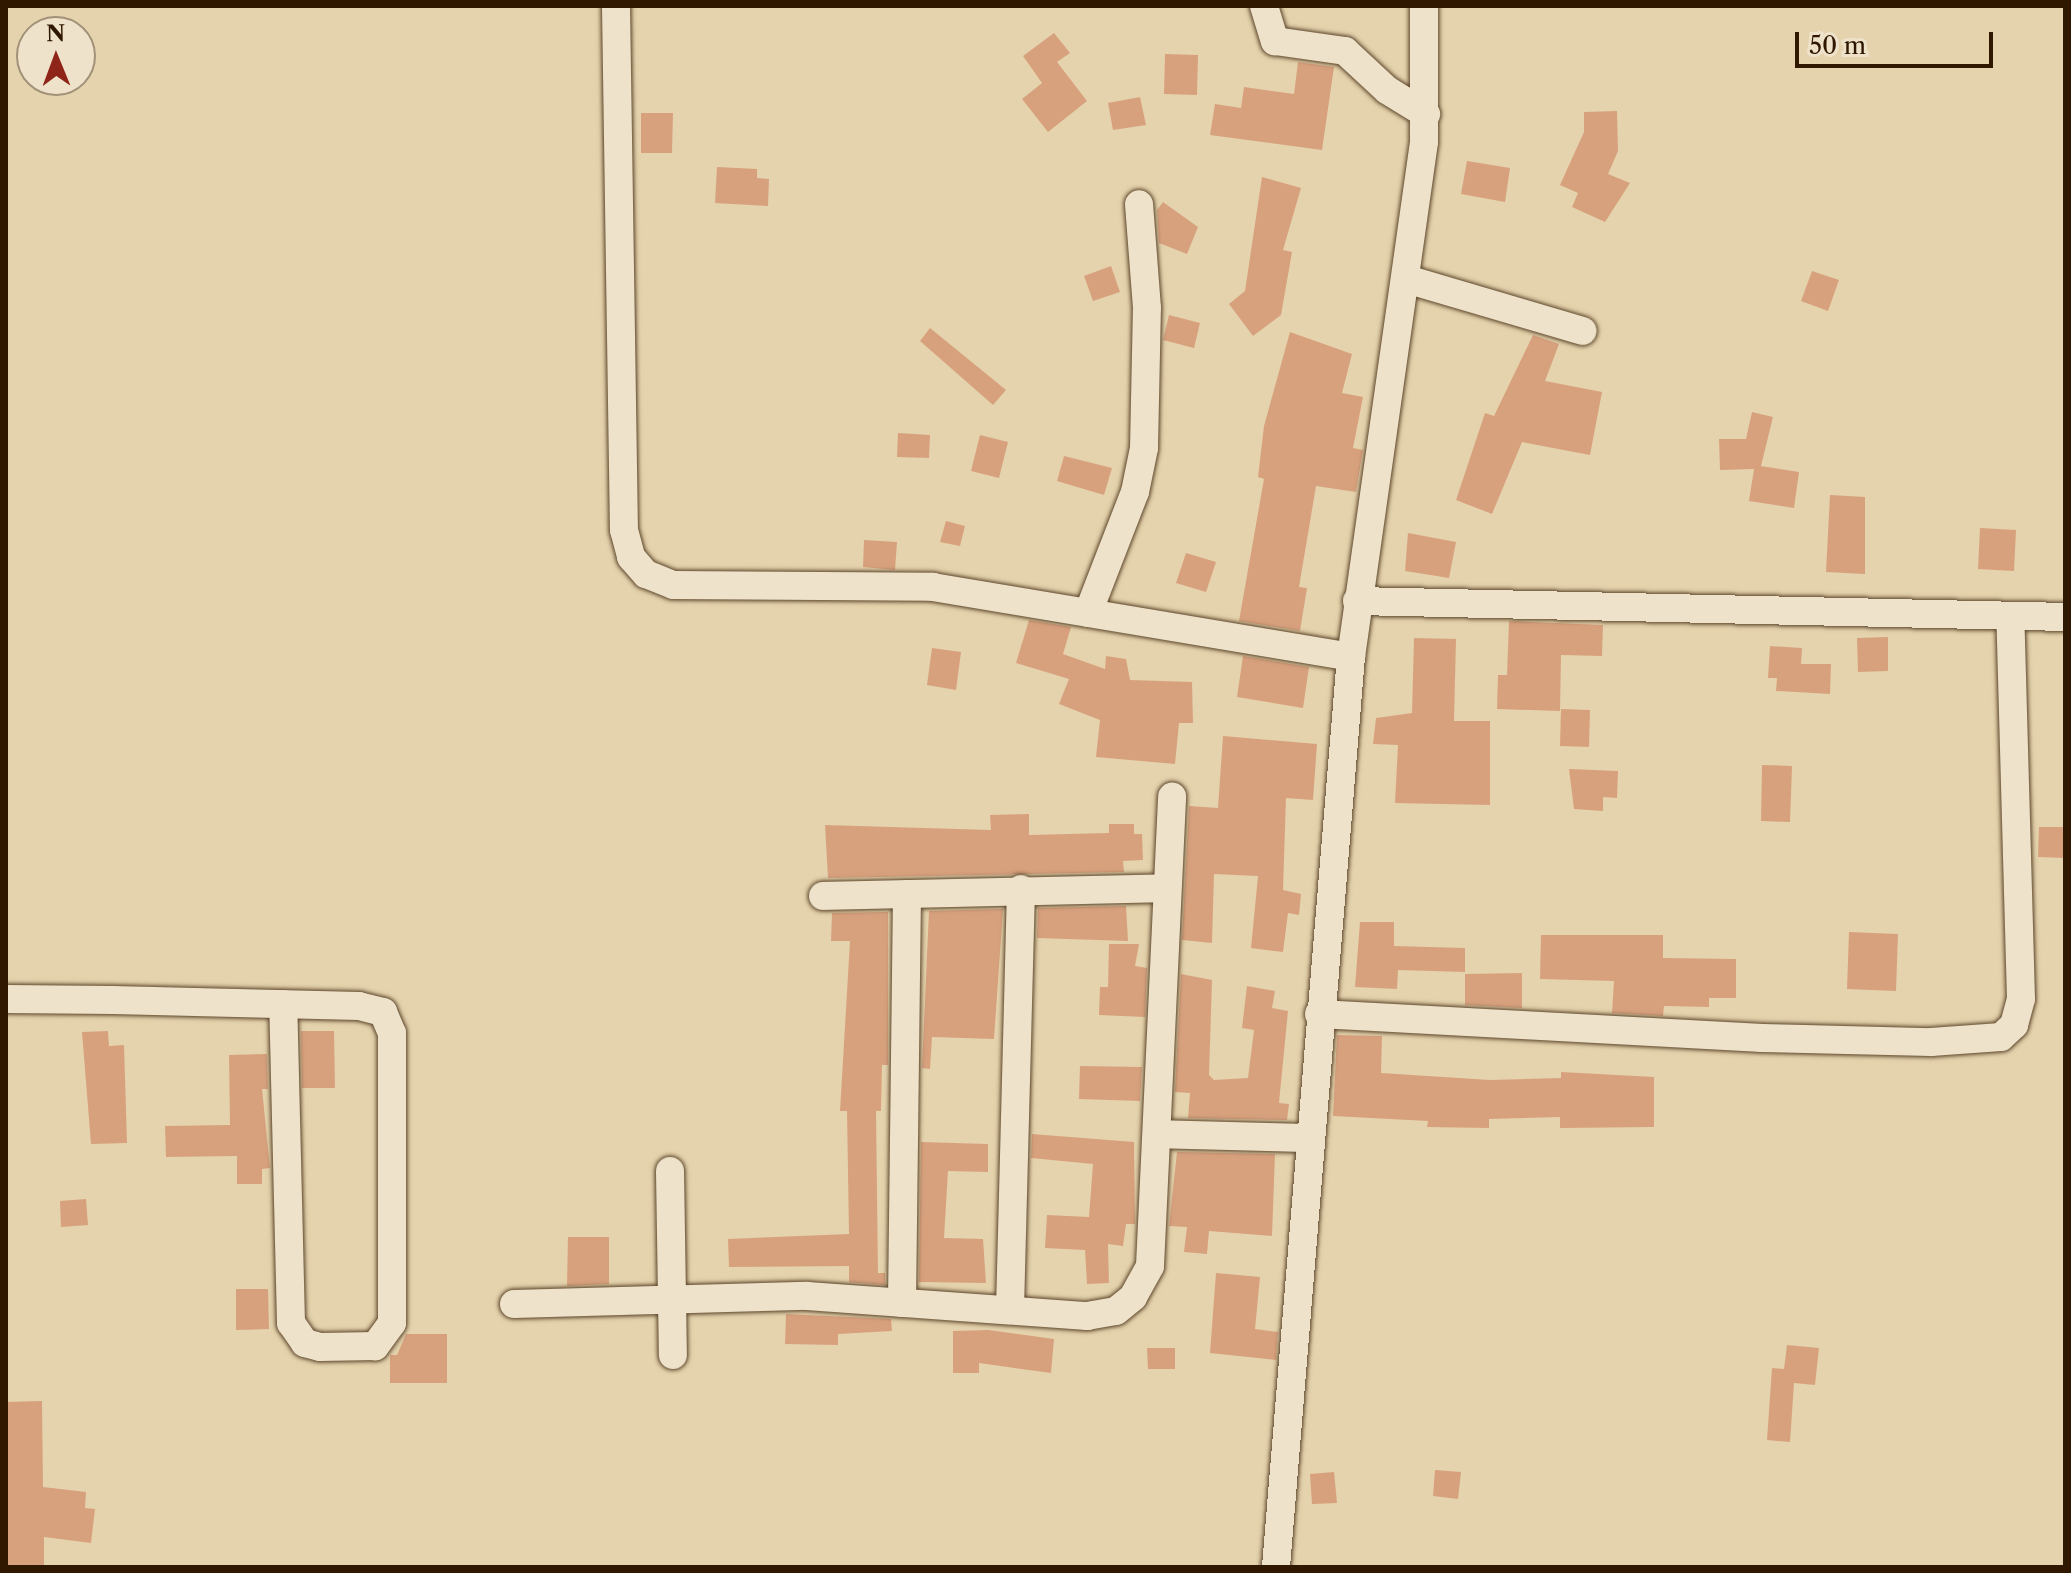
<!DOCTYPE html>
<html>
<head>
<meta charset="utf-8">
<style>
  body { margin:0 }
  #map { position:relative; width:2071px; height:1573px; overflow:hidden; background:#e5d3ad; font-family:"Libre Caslon Text",serif }
  div>[style] { position:absolute }
  .building>* { inset:0; background:#d8a17e }
  .roads { filter:drop-shadow(0 0 2px #5d462b) drop-shadow(0 0 2px #5d462b) }
  .minor>* { height:28px; margin:-14px; padding:0 14px; transform-origin:14px; border-radius:14px; background:#eee2ca }
  span { translate:-50% -50%; white-space:nowrap; text-align:center; line-height:1.15; -webkit-text-stroke:6px #eee2ca; paint-order:stroke }
  .frame { position:absolute; inset:0; border:8px solid #301700; pointer-events:none }
  .north { position:absolute; left:16px; top:16px; width:80px; height:80px; box-sizing:border-box; background:#eee2ca; border:2px solid #a29179; border-radius:50%; rotate:359deg; font-size:22px; font-weight:700; line-height:32px; text-align:center; color:#301700 }
  .north::after { content:''; display:block; margin:auto; width:28px; height:36px; background:#8f2418; clip-path:polygon(50% 0,100% 100%,50% 72%,0 100%) }
  .scale { position:absolute; left:1795px; top:32px; width:198px; height:36px; box-sizing:border-box; border:4px solid #301700; border-top:0; padding-left:10px; font-size:24px; line-height:28px; white-space:nowrap; color:#301700; -webkit-text-stroke:6px #eee2ca; paint-order:stroke }
</style>
</head>
<body>
<div id="map">
  <div class="building">
    <div style="clip-path:polygon(1054px 33px,1070px 53px,1057px 62px,1087px 101px,1048px 132px,1022px 99px,1042px 83px,1023px 56px)"></div>
    <div style="clip-path:polygon(1165px 54px,1198px 55px,1197px 95px,1164px 94px)"></div>
    <div style="clip-path:polygon(1298px 62px,1334px 67px,1322px 150px,1210px 135px,1215px 104px,1241px 108px,1244px 87px,1294px 94px)"></div>
    <div style="clip-path:polygon(1140px 97px,1146px 125px,1113px 130px,1108px 103px)"></div>
    <div style="clip-path:polygon(1617px 111px,1618px 151px,1608px 174px,1630px 183px,1605px 222px,1572px 207px,1578px 193px,1560px 185px,1584px 132px,1584px 112px)"></div>
    <div style="clip-path:polygon(641px 113px,673px 113px,672px 153px,641px 153px)"></div>
    <div style="clip-path:polygon(1467px 161px,1510px 168px,1505px 202px,1461px 194px)"></div>
    <div style="clip-path:polygon(717px 167px,757px 169px,757px 178px,769px 179px,768px 206px,715px 203px)"></div>
    <div style="clip-path:polygon(1262px 177px,1301px 188px,1283px 250px,1292px 252px,1281px 315px,1253px 336px,1229px 304px,1245px 291px)"></div>
    <div style="clip-path:polygon(1163px 202px,1198px 227px,1187px 254px,1159px 243px,1157px 210px)"></div>
    <div style="clip-path:polygon(1111px 266px,1120px 292px,1093px 301px,1084px 276px)"></div>
    <div style="clip-path:polygon(1812px 271px,1839px 280px,1828px 311px,1801px 301px)"></div>
    <div style="clip-path:polygon(1169px 315px,1200px 323px,1194px 348px,1163px 340px)"></div>
    <div style="clip-path:polygon(930px 328px,1006px 390px,993px 405px,920px 341px)"></div>
    <div style="clip-path:polygon(1290px 332px,1352px 354px,1342px 393px,1363px 397px,1353px 448px,1363px 450px,1356px 492px,1316px 486px,1299px 587px,1307px 588px,1300px 631px,1239px 621px,1264px 479px,1258px 477px,1264px 426px)"></div>
    <div style="clip-path:polygon(1533px 335px,1559px 344px,1545px 381px,1602px 392px,1590px 455px,1522px 442px,1492px 514px,1456px 500px,1485px 413px,1494px 416px)"></div>
    <div style="clip-path:polygon(1752px 412px,1773px 417px,1761px 466px,1799px 472px,1794px 508px,1749px 501px,1754px 469px,1720px 470px,1719px 439px,1746px 439px)"></div>
    <div style="clip-path:polygon(898px 433px,930px 435px,929px 458px,897px 457px)"></div>
    <div style="clip-path:polygon(980px 435px,1008px 442px,999px 478px,971px 471px)"></div>
    <div style="clip-path:polygon(1064px 456px,1112px 468px,1104px 495px,1057px 481px)"></div>
    <div style="clip-path:polygon(1830px 495px,1865px 497px,1865px 574px,1826px 572px)"></div>
    <div style="clip-path:polygon(946px 521px,965px 526px,960px 546px,940px 542px)"></div>
    <div style="clip-path:polygon(1980px 528px,2016px 530px,2014px 571px,1978px 569px)"></div>
    <div style="clip-path:polygon(1408px 533px,1456px 542px,1449px 578px,1405px 571px)"></div>
    <div style="clip-path:polygon(864px 540px,897px 542px,895px 570px,863px 567px)"></div>
    <div style="clip-path:polygon(1186px 553px,1216px 562px,1206px 592px,1176px 583px)"></div>
    <div style="clip-path:polygon(1029px 620px,1071px 627px,1063px 654px,1105px 669px,1106px 656px,1126px 659px,1130px 680px,1192px 682px,1193px 723px,1179px 723px,1175px 764px,1096px 757px,1100px 720px,1059px 704px,1069px 679px,1016px 663px)"></div>
    <div style="clip-path:polygon(1509px 621px,1603px 625px,1602px 656px,1561px 655px,1560px 711px,1497px 709px,1498px 675px,1507px 675px)"></div>
    <div style="clip-path:polygon(1888px 637px,1888px 671px,1858px 672px,1857px 638px)"></div>
    <div style="clip-path:polygon(1414px 638px,1456px 639px,1454px 721px,1490px 721px,1490px 805px,1395px 803px,1398px 745px,1373px 744px,1376px 718px,1412px 713px)"></div>
    <div style="clip-path:polygon(1770px 646px,1802px 648px,1801px 664px,1831px 664px,1830px 694px,1776px 691px,1777px 678px,1768px 678px)"></div>
    <div style="clip-path:polygon(932px 648px,961px 652px,956px 690px,927px 685px)"></div>
    <div style="clip-path:polygon(1243px 656px,1309px 667px,1303px 708px,1237px 697px)"></div>
    <div style="clip-path:polygon(1561px 709px,1590px 710px,1589px 747px,1560px 746px)"></div>
    <div style="clip-path:polygon(1223px 736px,1317px 744px,1313px 800px,1286px 798px,1283px 890px,1301px 894px,1299px 915px,1288px 913px,1283px 952px,1251px 948px,1258px 876px,1214px 874px,1212px 943px,1182px 940px,1189px 806px,1218px 808px)"></div>
    <div style="clip-path:polygon(1762px 765px,1792px 766px,1790px 822px,1761px 821px)"></div>
    <div style="clip-path:polygon(1569px 769px,1618px 771px,1617px 798px,1603px 797px,1603px 811px,1574px 809px)"></div>
    <div style="clip-path:polygon(1029px 814px,1029px 835px,1109px 833px,1109px 824px,1134px 824px,1134px 834px,1142px 834px,1143px 860px,1123px 861px,1124px 872px,828px 878px,825px 825px,991px 830px,990px 815px)"></div>
    <div style="clip-path:polygon(2039px 827px,2065px 827px,2065px 858px,2038px 857px)"></div>
    <div style="clip-path:polygon(1126px 906px,1128px 941px,1037px 938px,1038px 908px)"></div>
    <div style="clip-path:polygon(1003px 909px,994px 1039px,932px 1037px,930px 1069px,922px 1068px,929px 911px)"></div>
    <div style="clip-path:polygon(888px 912px,888px 1065px,882px 1065px,881px 1111px,876px 1111px,878px 1273px,885px 1273px,885px 1285px,849px 1282px,849px 1266px,729px 1267px,728px 1239px,849px 1234px,847px 1111px,840px 1111px,850px 941px,831px 941px,832px 913px)"></div>
    <div style="clip-path:polygon(1360px 922px,1394px 922px,1394px 946px,1465px 948px,1465px 972px,1398px 970px,1397px 989px,1355px 987px)"></div>
    <div style="clip-path:polygon(1849px 932px,1898px 934px,1896px 991px,1847px 989px)"></div>
    <div style="clip-path:polygon(1541px 935px,1663px 935px,1663px 958px,1736px 959px,1736px 998px,1709px 998px,1709px 1007px,1664px 1006px,1663px 1016px,1612px 1013px,1614px 981px,1540px 979px)"></div>
    <div style="clip-path:polygon(1109px 944px,1139px 944px,1135px 966px,1147px 968px,1145px 1017px,1099px 1015px,1100px 987px,1108px 987px)"></div>
    <div style="clip-path:polygon(1522px 973px,1522px 1008px,1465px 1005px,1465px 974px)"></div>
    <div style="clip-path:polygon(1181px 974px,1212px 980px,1209px 1075px,1214px 1080px,1248px 1078px,1254px 1030px,1242px 1028px,1247px 986px,1275px 991px,1272px 1008px,1288px 1011px,1279px 1103px,1289px 1104px,1287px 1120px,1188px 1118px,1190px 1093px,1175px 1092px)"></div>
    <div style="clip-path:polygon(108px 1031px,109px 1046px,124px 1045px,127px 1143px,91px 1144px,82px 1032px)"></div>
    <div style="clip-path:polygon(301px 1031px,334px 1031px,335px 1088px,302px 1088px)"></div>
    <div style="clip-path:polygon(1337px 1035px,1382px 1036px,1381px 1073px,1490px 1080px,1561px 1078px,1561px 1072px,1654px 1077px,1654px 1127px,1560px 1128px,1560px 1117px,1489px 1119px,1489px 1128px,1427px 1127px,1428px 1121px,1333px 1116px)"></div>
    <div style="clip-path:polygon(267px 1054px,268px 1089px,262px 1089px,270px 1168px,262px 1169px,262px 1184px,237px 1184px,237px 1156px,166px 1157px,165px 1126px,230px 1125px,229px 1055px)"></div>
    <div style="clip-path:polygon(1080px 1066px,1142px 1067px,1140px 1101px,1079px 1099px)"></div>
    <div style="clip-path:polygon(1032px 1134px,1134px 1142px,1135px 1224px,1126px 1224px,1123px 1246px,1108px 1244px,1109px 1283px,1087px 1284px,1085px 1250px,1045px 1248px,1047px 1215px,1089px 1217px,1093px 1164px,1031px 1158px)"></div>
    <div style="clip-path:polygon(921px 1142px,988px 1144px,988px 1172px,948px 1171px,944px 1238px,983px 1239px,986px 1283px,919px 1282px)"></div>
    <div style="clip-path:polygon(1177px 1152px,1275px 1154px,1272px 1236px,1209px 1231px,1207px 1254px,1184px 1252px,1187px 1227px,1169px 1226px)"></div>
    <div style="clip-path:polygon(86px 1199px,88px 1225px,61px 1227px,60px 1201px)"></div>
    <div style="clip-path:polygon(568px 1237px,609px 1237px,609px 1284px,567px 1286px)"></div>
    <div style="clip-path:polygon(1216px 1273px,1260px 1277px,1255px 1329px,1278px 1332px,1276px 1360px,1210px 1353px)"></div>
    <div style="clip-path:polygon(236px 1289px,268px 1289px,269px 1329px,236px 1330px)"></div>
    <div style="clip-path:polygon(786px 1314px,891px 1319px,892px 1331px,838px 1334px,838px 1345px,785px 1344px)"></div>
    <div style="clip-path:polygon(988px 1330px,1054px 1339px,1051px 1373px,979px 1363px,979px 1373px,953px 1373px,953px 1331px)"></div>
    <div style="clip-path:polygon(406px 1334px,447px 1334px,447px 1383px,390px 1383px,390px 1355px,397px 1355px)"></div>
    <div style="clip-path:polygon(1787px 1345px,1819px 1348px,1815px 1385px,1794px 1383px,1790px 1442px,1767px 1440px,1772px 1368px,1784px 1369px)"></div>
    <div style="clip-path:polygon(1147px 1348px,1175px 1348px,1175px 1369px,1148px 1369px)"></div>
    <div style="clip-path:polygon(42px 1401px,43px 1487px,86px 1492px,85px 1508px,95px 1509px,91px 1543px,44px 1537px,44px 1567px,6px 1567px,6px 1402px)"></div>
    <div style="clip-path:polygon(1435px 1470px,1461px 1472px,1458px 1499px,1433px 1496px)"></div>
    <div style="clip-path:polygon(1334px 1472px,1337px 1503px,1312px 1504px,1310px 1474px)"></div>
  </div>
  <div class="roads">
    <div class="minor">
      <div style="left:616px;top:6px;width:524px;rotate:89.13deg"></div>
      <div style="left:624px;top:530px;width:28px;rotate:75deg"></div>
      <div style="left:631px;top:557px;width:23px;rotate:49deg"></div>
      <div style="left:646px;top:574px;width:29px;rotate:22deg"></div>
      <div style="left:673px;top:585px;width:260px;rotate:0.4deg"></div>
      <div style="left:933px;top:587px;width:424px;rotate:9.5deg"></div>
      <div style="left:1264px;top:6px;width:37px;rotate:73deg"></div>
      <div style="left:1275px;top:41px;width:71px;rotate:8.1deg"></div>
      <div style="left:1345px;top:51px;width:57px;rotate:42.9deg"></div>
      <div style="left:1387px;top:90px;width:46px;rotate:31.6deg"></div>
      <div style="left:1406px;top:279px;width:184px;rotate:16.4deg"></div>
      <div style="left:1357px;top:601px;width:708px;rotate:1.29deg"></div>
      <div style="left:1088px;top:613px;width:130px;rotate:-68.8deg"></div>
      <div style="left:1135px;top:492px;width:45px;rotate:-78.4deg"></div>
      <div style="left:1144px;top:448px;width:140px;rotate:-88.8deg"></div>
      <div style="left:1147px;top:308px;width:104px;rotate:-94.4deg"></div>
      <div style="left:823px;top:896px;width:344px;rotate:-1.3deg"></div>
      <div style="left:6px;top:999px;width:107px;rotate:0.5deg"></div>
      <div style="left:113px;top:1000px;width:246px;rotate:1.4deg"></div>
      <div style="left:359px;top:1006px;width:25px;rotate:14deg"></div>
      <div style="left:383px;top:1012px;width:23px;rotate:67deg"></div>
      <div style="left:392px;top:1033px;width:290px;rotate:90deg"></div>
      <div style="left:392px;top:1323px;width:29px;rotate:126deg"></div>
      <div style="left:375px;top:1346px;width:55px;rotate:179deg"></div>
      <div style="left:320px;top:1347px;width:16px;rotate:-165deg"></div>
      <div style="left:305px;top:1343px;width:24px;rotate:-125deg"></div>
      <div style="left:291px;top:1323px;width:319px;rotate:-91.4deg"></div>
      <div style="left:1319px;top:1014px;width:444px;rotate:3.1deg"></div>
      <div style="left:1762px;top:1038px;width:169px;rotate:1.4deg"></div>
      <div style="left:1931px;top:1042px;width:70px;rotate:-4.1deg"></div>
      <div style="left:2001px;top:1037px;width:18px;rotate:-43deg"></div>
      <div style="left:2014px;top:1025px;width:27px;rotate:-75deg"></div>
      <div style="left:2021px;top:999px;width:383px;rotate:-91.6deg"></div>
      <div style="left:1157px;top:1134px;width:154px;rotate:1.5deg"></div>
      <div style="left:670px;top:1171px;width:184px;rotate:89.1deg"></div>
      <div style="left:902px;top:1303px;width:409px;rotate:-89.3deg"></div>
      <div style="left:514px;top:1304px;width:293px;rotate:-1.6deg"></div>
      <div style="left:807px;top:1296px;width:281px;rotate:4.1deg"></div>
      <div style="left:1087px;top:1316px;width:29px;rotate:-10deg"></div>
      <div style="left:1116px;top:1311px;width:22px;rotate:-39deg"></div>
      <div style="left:1133px;top:1297px;width:35px;rotate:-61deg"></div>
      <div style="left:1150px;top:1266px;width:470px;rotate:-87.3deg"></div>
      <div style="left:1010px;top:1309px;width:420px;rotate:-88.5deg"></div>
      <div style="left:1276px;top:1567px;width:913px;rotate:-85.29deg"></div>
      <div style="left:1351px;top:657px;width:520px;rotate:-81.93deg"></div>
      <div style="left:1424px;top:142px;width:136px;rotate:-90deg"></div>
    </div>
  </div>
  <div class="frame"></div>
  <div class="north">N</div>
  <div class="scale">50 m</div>
</div>
</body>
</html>
